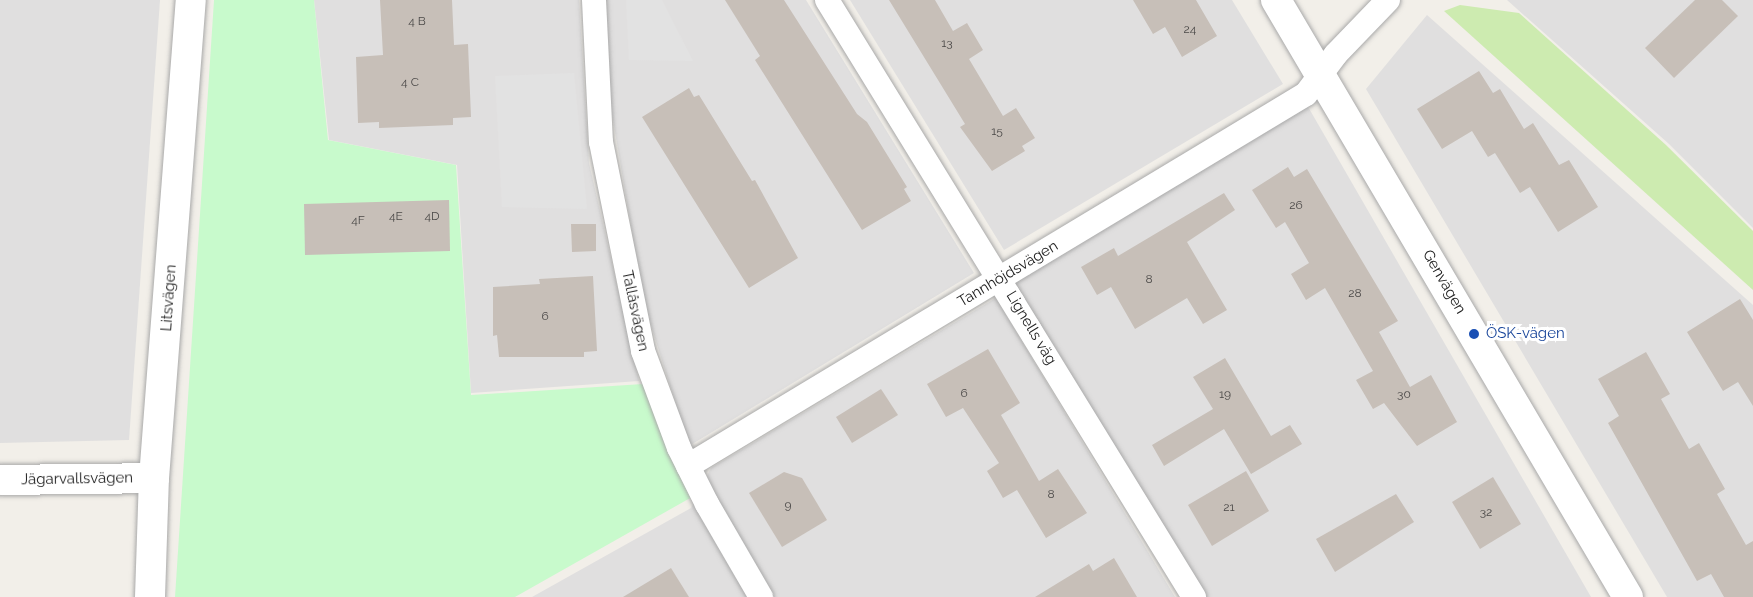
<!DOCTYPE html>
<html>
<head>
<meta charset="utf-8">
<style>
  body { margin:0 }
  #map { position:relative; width:1753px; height:597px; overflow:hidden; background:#f2efe9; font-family:Raleway,sans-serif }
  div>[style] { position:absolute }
  .residential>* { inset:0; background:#e0dfdf }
  .grass>* { inset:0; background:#cdebb0 }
  .park>* { inset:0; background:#c8facc }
  .parking>* { inset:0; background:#e2e2e2 }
  .building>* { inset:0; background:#c7bfb8 }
  .roads { filter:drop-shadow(0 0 2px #a9a9a9) drop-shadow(0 0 2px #a9a9a9) }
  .minor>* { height:24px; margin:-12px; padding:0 12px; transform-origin:12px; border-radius:12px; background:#fff }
  .tertiary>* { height:30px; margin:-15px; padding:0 15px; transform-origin:15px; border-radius:15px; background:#fff }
  .dots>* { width:16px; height:16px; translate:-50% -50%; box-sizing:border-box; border:3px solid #fff; border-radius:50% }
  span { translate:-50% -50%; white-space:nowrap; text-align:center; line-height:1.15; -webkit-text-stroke:6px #fff; paint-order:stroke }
  .number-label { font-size:12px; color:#4b4948 }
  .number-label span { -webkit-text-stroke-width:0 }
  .street-label { font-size:15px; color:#222 }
  .transit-label { font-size:15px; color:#164399 }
  .left { translate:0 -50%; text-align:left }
</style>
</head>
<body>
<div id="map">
  <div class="residential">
    <div style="clip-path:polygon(0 0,160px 0,129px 440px,0 443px)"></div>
    <div style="clip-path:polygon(314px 0,579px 0,589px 163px,639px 381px,471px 393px,457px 165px,329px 140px)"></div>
    <div style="clip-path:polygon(606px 0,806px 0,974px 273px,689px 446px,644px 303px,609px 96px)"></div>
    <div style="clip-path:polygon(850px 0,1232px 0,1283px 84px,1004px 250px)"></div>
    <div style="clip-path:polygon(1507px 0,1753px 0,1753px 228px,1669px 144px)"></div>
    <div style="clip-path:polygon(1427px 15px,1753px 305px,1753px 597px,1667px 597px,1366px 89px)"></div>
    <div style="clip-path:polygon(1307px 105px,1591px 597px,1205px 597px,1010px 281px)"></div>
    <div style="clip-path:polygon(996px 298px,1175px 597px,532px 597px,691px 508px,711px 468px)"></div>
  </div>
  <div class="grass">
    <div style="clip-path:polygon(1460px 5px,1519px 13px,1666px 145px,1753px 231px,1753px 290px,1444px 11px)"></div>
  </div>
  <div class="park">
    <div style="clip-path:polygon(214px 0,314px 0,328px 140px,456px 165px,471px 395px,643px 384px,692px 497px,515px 597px,175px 597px)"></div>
  </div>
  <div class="parking">
    <div style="clip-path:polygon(626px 0,662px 0,693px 61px,629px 60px)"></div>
    <div style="clip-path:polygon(574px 73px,587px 209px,502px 207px,495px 76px)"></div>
  </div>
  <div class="building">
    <div style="clip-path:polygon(380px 0,452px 0,454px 45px,468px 44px,471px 117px,453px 118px,453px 125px,379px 128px,379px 122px,358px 123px,356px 57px,383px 55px)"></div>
    <div style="clip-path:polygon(725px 0,784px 0,857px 114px,867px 122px,907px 187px,904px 189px,911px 201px,862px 230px,755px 60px,760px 56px)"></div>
    <div style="clip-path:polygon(889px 0,935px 0,953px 31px,967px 23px,983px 50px,969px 59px,1003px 116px,1016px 108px,1035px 138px,1022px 146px,1025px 151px,992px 171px,960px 127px,965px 124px)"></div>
    <div style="clip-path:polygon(1133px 0,1196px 0,1217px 36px,1182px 57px,1165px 27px,1153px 34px)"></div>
    <div style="clip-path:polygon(1695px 0,1722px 0,1738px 16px,1674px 78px,1645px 48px)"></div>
    <div style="clip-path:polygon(1479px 71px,1493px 93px,1500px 89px,1524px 129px,1533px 123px,1559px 165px,1569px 160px,1598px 207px,1558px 232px,1530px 187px,1520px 193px,1495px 153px,1488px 157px,1472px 131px,1442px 149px,1417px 109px)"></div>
    <div style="clip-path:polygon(689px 88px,694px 97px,699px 95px,752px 181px,755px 180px,798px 258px,749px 288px,642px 117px)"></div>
    <div style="clip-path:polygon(1288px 167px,1294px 177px,1307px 169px,1398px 321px,1379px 332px,1410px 387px,1431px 375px,1457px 422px,1417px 446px,1384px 403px,1373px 409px,1356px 380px,1373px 371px,1325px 288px,1306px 300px,1291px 274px,1309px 263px,1285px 222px,1276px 228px,1252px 190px)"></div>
    <div style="clip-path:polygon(1224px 193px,1235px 210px,1187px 242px,1227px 310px,1203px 324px,1187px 298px,1135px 329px,1111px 287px,1097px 295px,1081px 267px,1114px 248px,1118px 256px)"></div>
    <div style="clip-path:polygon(449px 200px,450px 251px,305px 255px,304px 204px)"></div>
    <div style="clip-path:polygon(571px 224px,596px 224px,596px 251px,572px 252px)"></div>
    <div style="clip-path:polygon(593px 276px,597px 351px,584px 352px,584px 357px,499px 357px,497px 335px,493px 336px,493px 287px,540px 284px,539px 279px)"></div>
    <div style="clip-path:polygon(1740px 299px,1753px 320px,1753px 406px,1738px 382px,1723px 391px,1687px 332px)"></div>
    <div style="clip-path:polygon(988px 349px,1020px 403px,1001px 415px,1039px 481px,1058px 469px,1087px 513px,1046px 538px,1017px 490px,1003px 498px,987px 471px,999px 463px,963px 408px,946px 417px,927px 384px)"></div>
    <div style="clip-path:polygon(1646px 352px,1670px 394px,1661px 399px,1689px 449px,1699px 443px,1725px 489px,1717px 494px,1746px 545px,1753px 541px,1753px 597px,1724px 597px,1711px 574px,1697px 581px,1608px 423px,1619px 416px,1598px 379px)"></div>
    <div style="clip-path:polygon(1225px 358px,1271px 436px,1290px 425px,1302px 444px,1251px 474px,1224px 429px,1164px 466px,1152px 445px,1213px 409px,1193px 377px)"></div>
    <div style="clip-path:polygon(881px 389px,898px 415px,852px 443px,836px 417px)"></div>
    <div style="clip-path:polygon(1246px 471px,1269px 511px,1212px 546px,1188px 505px)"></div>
    <div style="clip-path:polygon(784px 472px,802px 478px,827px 520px,782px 547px,749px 493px)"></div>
    <div style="clip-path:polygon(1493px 477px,1521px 524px,1480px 549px,1452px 502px)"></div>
    <div style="clip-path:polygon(1396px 494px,1414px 522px,1335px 572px,1316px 539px)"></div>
    <div style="clip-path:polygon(1114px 558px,1137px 597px,1035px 597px,1089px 564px,1093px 571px)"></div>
    <div style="clip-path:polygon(671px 568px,689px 597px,623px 597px)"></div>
  </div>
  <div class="roads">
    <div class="minor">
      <div style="left:594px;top:0;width:142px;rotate:87.2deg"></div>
      <div style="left:601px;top:142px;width:213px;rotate:78.6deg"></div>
      <div style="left:643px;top:351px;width:103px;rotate:69.6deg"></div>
      <div style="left:679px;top:448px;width:63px;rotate:63.4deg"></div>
      <div style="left:707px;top:504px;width:108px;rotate:59.9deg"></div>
      <div style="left:827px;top:0;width:701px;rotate:58.42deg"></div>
      <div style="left:688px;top:466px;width:721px;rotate:-31.05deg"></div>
      <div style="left:1306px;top:94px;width:50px;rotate:-53.1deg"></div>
      <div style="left:1336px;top:54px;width:75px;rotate:-46.1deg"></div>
    </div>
    <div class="tertiary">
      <div style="left:1276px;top:0;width:693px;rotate:59.48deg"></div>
      <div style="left:0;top:480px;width:154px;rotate:-0.7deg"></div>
      <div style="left:150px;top:597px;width:119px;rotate:-88.1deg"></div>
      <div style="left:154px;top:478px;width:479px;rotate:-85.6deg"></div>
    </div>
  </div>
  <div class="dots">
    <div style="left:1474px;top:334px;background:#1a4fb4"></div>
  </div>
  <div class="number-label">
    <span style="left:417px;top:22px">4 B</span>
    <span style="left:1190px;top:30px">24</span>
    <span style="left:947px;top:44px">13</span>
    <span style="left:410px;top:83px">4 C</span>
    <span style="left:997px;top:132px">15</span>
    <span style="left:1296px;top:206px">26</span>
    <span style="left:396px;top:217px">4E</span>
    <span style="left:432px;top:217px">4D</span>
    <span style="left:358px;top:221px">4F</span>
    <span style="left:1149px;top:280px">8</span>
    <span style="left:1355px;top:294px">28</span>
    <span style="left:545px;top:317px">6</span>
    <span style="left:964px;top:394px">6</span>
    <span style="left:1225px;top:395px">19</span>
    <span style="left:1404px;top:395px">30</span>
    <span style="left:1051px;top:495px">8</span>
    <span style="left:788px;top:506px">9</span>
    <span style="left:1229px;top:508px">21</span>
    <span style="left:1486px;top:513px">32</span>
  </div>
  <div class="street-label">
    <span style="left:1008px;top:274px;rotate:-31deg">Tannhöjdsvägen</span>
    <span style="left:1444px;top:282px;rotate:60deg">Genvägen</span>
    <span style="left:169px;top:298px;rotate:-86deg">Litsvägen</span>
    <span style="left:635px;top:311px;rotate:78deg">Tallåsvägen</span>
    <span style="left:1031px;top:328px;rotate:59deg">Lignells väg</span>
    <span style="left:77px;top:479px;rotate:-1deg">Jägarvallsvägen</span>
  </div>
  <div class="transit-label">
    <span class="left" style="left:1486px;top:334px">ÖSK-vägen</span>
  </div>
</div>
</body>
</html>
